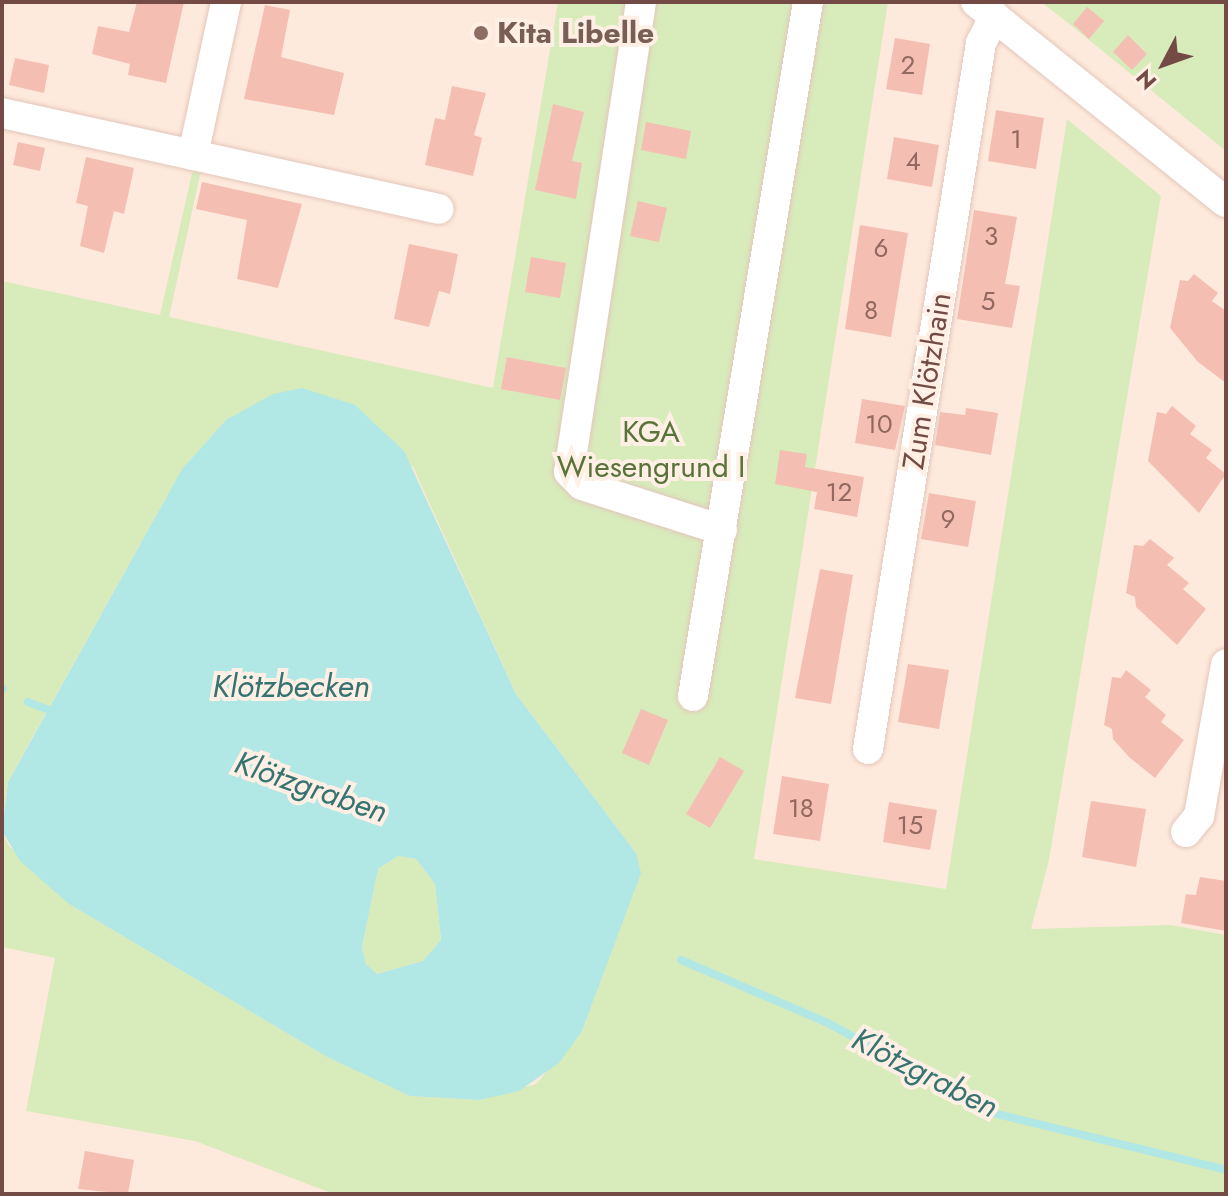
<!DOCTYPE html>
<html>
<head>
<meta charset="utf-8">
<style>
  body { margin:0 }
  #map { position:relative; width:1228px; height:1196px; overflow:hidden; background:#feeadc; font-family:Jost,sans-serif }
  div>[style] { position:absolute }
  .green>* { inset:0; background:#d8ebbb }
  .water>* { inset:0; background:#b1e7e4 }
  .stream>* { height:8px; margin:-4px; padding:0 4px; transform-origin:4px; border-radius:4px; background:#b1e7e4 }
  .building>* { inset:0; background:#f4bfb2 }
  .roads { filter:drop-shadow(0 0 2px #e3c6bb) drop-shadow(0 0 2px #e3c6bb) }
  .minor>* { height:30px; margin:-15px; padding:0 15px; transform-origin:15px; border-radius:15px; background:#fff }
  .dots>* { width:22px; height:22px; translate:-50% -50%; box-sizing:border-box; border:4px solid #ffefe4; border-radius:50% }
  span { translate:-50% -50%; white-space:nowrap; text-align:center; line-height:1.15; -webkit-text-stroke:8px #ffefe4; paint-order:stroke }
  .number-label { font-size:26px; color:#936860 }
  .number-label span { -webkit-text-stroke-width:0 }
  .education-label { font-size:30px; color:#785e54; font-weight:700 }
  .left { translate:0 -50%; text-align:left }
  .street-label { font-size:30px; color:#734b44 }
  .park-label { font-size:30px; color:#58743a }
  .water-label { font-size:32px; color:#357471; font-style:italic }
  .frame { position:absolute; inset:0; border:4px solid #734b44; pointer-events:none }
  .north { position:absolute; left:1124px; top:24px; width:80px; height:80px; -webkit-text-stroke:6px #ffefe4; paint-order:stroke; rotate:229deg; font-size:22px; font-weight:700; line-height:32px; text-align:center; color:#734b44 }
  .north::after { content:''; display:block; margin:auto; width:28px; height:36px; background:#734b44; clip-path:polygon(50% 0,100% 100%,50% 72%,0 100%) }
</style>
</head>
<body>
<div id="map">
  <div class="green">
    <div style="clip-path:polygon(558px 2px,888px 2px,754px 859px,946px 889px,1067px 119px,1161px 196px,1049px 860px,1031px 929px,1171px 925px,1226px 935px,1226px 1194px,334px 1194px,195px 1141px,26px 1111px,55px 958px,2px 947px,2px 831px,9px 846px,69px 904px,329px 1058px,410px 1096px,479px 1100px,536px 1084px,582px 1031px,633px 892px,636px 853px,516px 694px,413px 467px,226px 420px,182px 469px,17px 765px,8px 782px,2px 828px,2px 281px,160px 315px,194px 164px,202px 166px,169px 317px,493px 388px)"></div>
    <div style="clip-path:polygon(1041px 2px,1226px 2px,1226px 151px,1068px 23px)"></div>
    <div style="clip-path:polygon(398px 856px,416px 859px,435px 884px,441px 940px,423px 961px,377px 974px,366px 964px,362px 947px,378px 869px)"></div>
  </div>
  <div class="water">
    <div style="clip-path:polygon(evenodd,302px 388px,355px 405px,404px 451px,516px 694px,636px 853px,641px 873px,582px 1031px,559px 1063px,519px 1091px,479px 1100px,410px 1096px,329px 1058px,69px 904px,20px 861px,2px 831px,8px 782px,182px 469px,226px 420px,273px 394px,302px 388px,398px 856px,416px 859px,435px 884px,441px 940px,423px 961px,377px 974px,366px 964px,362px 947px,378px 869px,398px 856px)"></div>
  </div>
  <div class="stream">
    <div style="left:2px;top:688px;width:1px;rotate:45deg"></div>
    <div style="left:28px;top:702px;width:31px;rotate:21deg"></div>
    <div style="left:681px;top:960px;width:158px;rotate:23.2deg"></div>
    <div style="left:826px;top:1022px;width:190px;rotate:28.6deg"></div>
    <div style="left:993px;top:1113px;width:240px;rotate:13.7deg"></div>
  </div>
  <div class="building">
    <div style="clip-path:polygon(137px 2px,184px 2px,166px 83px,128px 75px,130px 64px,92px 54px,98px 26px,129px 32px)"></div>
    <div style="clip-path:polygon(265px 5px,290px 10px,281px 57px,344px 73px,334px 115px,244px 99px)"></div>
    <div style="clip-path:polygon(1087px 7px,1104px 21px,1089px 39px,1073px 24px)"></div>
    <div style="clip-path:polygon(1128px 35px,1147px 54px,1132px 70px,1113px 52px)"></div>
    <div style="clip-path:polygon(895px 38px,930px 44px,922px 95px,886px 89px)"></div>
    <div style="clip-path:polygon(15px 58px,49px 65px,44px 93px,9px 85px)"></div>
    <div style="clip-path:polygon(452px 86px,486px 93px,474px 135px,482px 138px,473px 176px,425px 165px,435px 118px,445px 120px)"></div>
    <div style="clip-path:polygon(553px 104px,584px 112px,572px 161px,582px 163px,576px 199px,535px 190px)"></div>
    <div style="clip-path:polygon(996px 110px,1044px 118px,1036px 169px,988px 161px)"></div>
    <div style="clip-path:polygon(646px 122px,691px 131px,686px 159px,641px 150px)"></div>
    <div style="clip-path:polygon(894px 137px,939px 145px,932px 187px,887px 179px)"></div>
    <div style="clip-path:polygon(18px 142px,45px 148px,40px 171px,13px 165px)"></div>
    <div style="clip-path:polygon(86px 157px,134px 168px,124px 214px,114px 211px,104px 253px,80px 246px,88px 206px,76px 203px)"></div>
    <div style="clip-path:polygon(202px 182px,302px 204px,278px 288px,237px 279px,247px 220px,196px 209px)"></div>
    <div style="clip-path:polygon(638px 201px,667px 208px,659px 242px,630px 236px)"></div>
    <div style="clip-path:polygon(974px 210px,1017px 217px,1005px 284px,1020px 286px,1012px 328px,957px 319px)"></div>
    <div style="clip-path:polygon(860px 225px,908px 233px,891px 337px,845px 329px)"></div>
    <div style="clip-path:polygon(409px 244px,458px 254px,450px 294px,439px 291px,429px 327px,394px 319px)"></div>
    <div style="clip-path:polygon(531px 257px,566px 263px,560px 298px,525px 292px)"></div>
    <div style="clip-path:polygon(1194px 274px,1218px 293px,1212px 301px,1226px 311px,1226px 383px,1198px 362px,1170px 328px,1180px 280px,1188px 281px)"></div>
    <div style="clip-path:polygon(507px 357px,566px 368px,560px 400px,501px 389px)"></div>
    <div style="clip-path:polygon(862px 399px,905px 406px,895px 450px,855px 443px)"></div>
    <div style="clip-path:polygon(1172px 406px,1196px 426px,1190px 434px,1212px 450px,1206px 458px,1226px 474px,1199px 513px,1148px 461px,1157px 412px,1166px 414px)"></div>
    <div style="clip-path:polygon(966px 408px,998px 413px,991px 455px,935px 445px,940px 412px,965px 415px)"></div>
    <div style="clip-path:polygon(780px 450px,807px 454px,805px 467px,864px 477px,857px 517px,814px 509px,817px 492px,775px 484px)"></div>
    <div style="clip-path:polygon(929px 493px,976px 501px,968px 547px,921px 539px)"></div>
    <div style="clip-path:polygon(1150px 539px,1174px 558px,1167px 565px,1189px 583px,1183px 589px,1206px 609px,1177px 645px,1136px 607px,1135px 597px,1126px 593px,1134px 545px,1143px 546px)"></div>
    <div style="clip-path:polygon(820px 569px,853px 575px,831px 704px,795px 698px)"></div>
    <div style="clip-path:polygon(908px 664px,949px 670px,939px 729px,898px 722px)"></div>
    <div style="clip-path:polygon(1126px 670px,1151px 690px,1145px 697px,1166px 715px,1161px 722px,1184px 740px,1155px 778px,1129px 757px,1113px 739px,1112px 729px,1104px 725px,1112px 677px,1121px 678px)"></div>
    <div style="clip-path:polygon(641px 709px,668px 720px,649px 765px,622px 753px)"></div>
    <div style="clip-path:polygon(720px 757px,744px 771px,710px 828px,686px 814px)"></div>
    <div style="clip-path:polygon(782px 776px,829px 784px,820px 841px,773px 834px)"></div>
    <div style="clip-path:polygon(1091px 801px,1146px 809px,1136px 867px,1082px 857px)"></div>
    <div style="clip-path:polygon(889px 802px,937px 810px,930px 850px,883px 842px)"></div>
    <div style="clip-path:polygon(1200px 877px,1226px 881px,1226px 931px,1181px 923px,1186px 894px,1196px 895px)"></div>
    <div style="clip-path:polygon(85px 1151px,134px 1160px,128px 1194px,78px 1189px)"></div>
  </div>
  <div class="roads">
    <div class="minor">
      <div style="left:641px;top:2px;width:475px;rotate:98.7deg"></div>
      <div style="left:569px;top:472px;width:18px;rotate:45deg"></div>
      <div style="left:582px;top:485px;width:147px;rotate:17.8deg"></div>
      <div style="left:976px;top:2px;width:320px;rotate:38.7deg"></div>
      <div style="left:2px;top:113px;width:447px;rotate:12.4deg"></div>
      <div style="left:193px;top:155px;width:157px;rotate:-77.8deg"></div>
      <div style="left:693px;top:696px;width:703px;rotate:-80.59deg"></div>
      <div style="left:868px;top:749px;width:715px;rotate:-80.91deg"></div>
      <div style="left:981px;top:43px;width:30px;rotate:-63deg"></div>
      <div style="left:1186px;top:832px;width:21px;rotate:-51deg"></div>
      <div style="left:1199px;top:816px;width:154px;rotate:-79.9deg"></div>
    </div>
  </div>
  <div class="dots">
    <div style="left:481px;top:33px;background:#8d6e63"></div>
  </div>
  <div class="number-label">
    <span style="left:908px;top:66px">2</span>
    <span style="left:1016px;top:140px">1</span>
    <span style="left:913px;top:162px">4</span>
    <span style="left:991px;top:237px">3</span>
    <span style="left:881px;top:249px">6</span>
    <span style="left:988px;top:302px">5</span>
    <span style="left:871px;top:311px">8</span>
    <span style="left:879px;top:425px">10</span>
    <span style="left:839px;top:493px">12</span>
    <span style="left:948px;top:520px">9</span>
    <span style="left:801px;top:809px">18</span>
    <span style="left:910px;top:826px">15</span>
  </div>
  <div class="education-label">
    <span class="left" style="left:497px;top:33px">Kita Libelle</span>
  </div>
  <div class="street-label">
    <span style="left:927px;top:381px;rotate:-81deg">Zum Klötzhain</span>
  </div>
  <div class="park-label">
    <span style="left:651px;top:449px">KGA<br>Wiesengrund I</span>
  </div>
  <div class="water-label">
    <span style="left:291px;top:686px">Klötzbecken</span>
    <span style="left:311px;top:787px;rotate:19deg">Klötzgraben</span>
    <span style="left:925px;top:1073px;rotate:27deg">Klötzgraben</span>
  </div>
  <div class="frame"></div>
  <div class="north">N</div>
</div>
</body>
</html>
